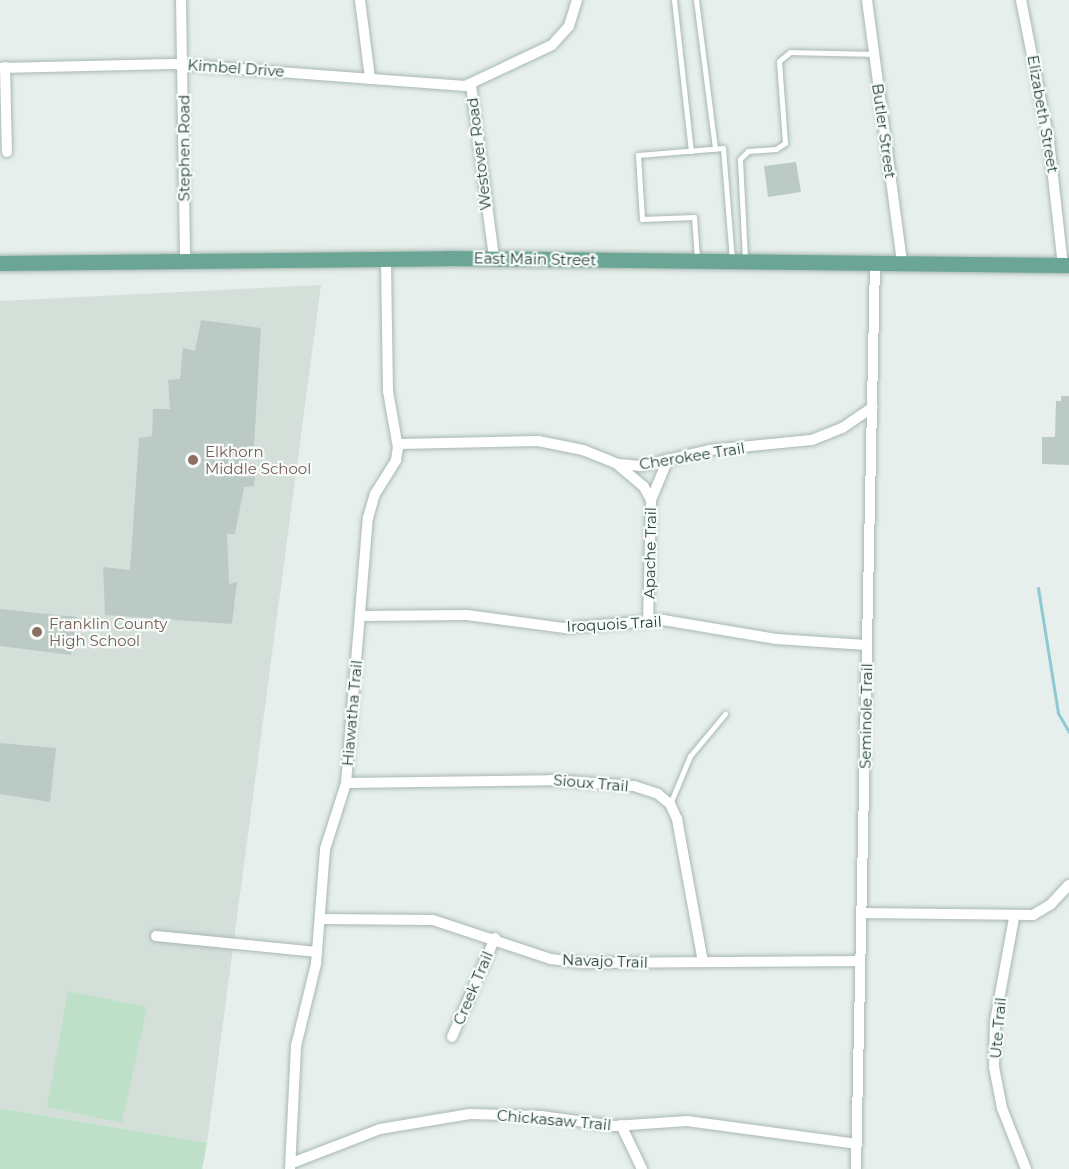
<!DOCTYPE html>
<html>
<head>
<meta charset="utf-8">
<style>
  body { margin:0 }
  #map { position:relative; width:1069px; height:1169px; overflow:hidden; background:#e6efeb; font-family:Montserrat,sans-serif }
  div>[style] { position:absolute }
  .built>* { inset:0; background:#d4dfda }
  .green>* { inset:0; background:#bfe0c8 }
  .stream>* { height:3px; margin:-1.5px; padding:0 1.5px; transform-origin:1.5px; border-radius:1.5px; background:#8ec9d4 }
  .building>* { inset:0; background:#bbcac4 }
  .roads { filter:drop-shadow(0 0 2px #a8b8b2) drop-shadow(0 0 2px #a8b8b2) }
  .service>* { height:5px; margin:-2.5px; padding:0 2.5px; transform-origin:2.5px; border-radius:2.5px; background:#fff }
  .minor>* { height:10px; margin:-5px; padding:0 5px; transform-origin:5px; border-radius:5px; background:#fff }
  .primary>* { height:15px; margin:-7.5px; padding:0 7.5px; transform-origin:7.5px; border-radius:7.5px; background:#6aa596 }
  .dots>* { width:16px; height:16px; translate:-50% -50%; box-sizing:border-box; border:3px solid #f7fbf9; border-radius:50% }
  span { translate:-50% -50%; white-space:nowrap; text-align:center; line-height:1.15; -webkit-text-stroke:4.5px #f7fbf9; paint-order:stroke }
  .street-label { font-size:15px; color:#24423a }
  .education-label { font-size:15px; color:#785e54 }
  .left { translate:0 -50%; text-align:left }
</style>
</head>
<body>
<div id="map">
  <div class="built">
    <div style="clip-path:polygon(321px 285px,207px 1143px,0 1108px,0 301px)"></div>
  </div>
  <div class="green">
    <div style="clip-path:polygon(68px 991px,147px 1007px,122px 1123px,47px 1107px)"></div>
    <div style="clip-path:polygon(0 1108px,207px 1143px,202px 1169px,0 1169px)"></div>
  </div>
  <div class="stream">
    <div style="left:1038px;top:588px;width:127px;rotate:80.9deg"></div>
    <div style="left:1058px;top:713px;width:22px;rotate:60deg"></div>
  </div>
  <div class="building">
    <div style="clip-path:polygon(796px 162px,801px 192px,768px 197px,764px 166px)"></div>
    <div style="clip-path:polygon(201px 320px,261px 328px,254px 446px,249px 446px,247px 474px,255px 475px,254px 486px,244px 487px,235px 534px,227px 534px,229px 584px,237px 582px,232px 624px,105px 615px,103px 567px,130px 570px,139px 438px,152px 436px,153px 409px,170px 409px,168px 380px,180px 379px,183px 348px,195px 351px)"></div>
    <div style="clip-path:polygon(1061px 396px,1069px 396px,1069px 465px,1042px 464px,1042px 437px,1055px 437px,1056px 401px,1061px 401px)"></div>
    <div style="clip-path:polygon(0 609px,77px 617px,71px 655px,0 646px)"></div>
    <div style="clip-path:polygon(0 743px,56px 748px,50px 802px,0 794px)"></div>
  </div>
  <div class="roads">
    <div class="service">
      <div style="left:674px;top:0;width:152px;rotate:83.6deg"></div>
      <div style="left:696px;top:0;width:150px;rotate:82.7deg"></div>
      <div style="left:697px;top:258px;width:41px;rotate:-94.2deg"></div>
      <div style="left:694px;top:217px;width:52px;rotate:177.8deg"></div>
      <div style="left:642px;top:219px;width:64px;rotate:-93.6deg"></div>
      <div style="left:638px;top:155px;width:85px;rotate:-4.7deg"></div>
      <div style="left:723px;top:148px;width:111px;rotate:85.4deg"></div>
      <div style="left:745px;top:259px;width:100px;rotate:-92.9deg"></div>
      <div style="left:740px;top:159px;width:11px;rotate:-45deg"></div>
      <div style="left:748px;top:151px;width:28px;rotate:-4deg"></div>
      <div style="left:776px;top:149px;width:11px;rotate:-34deg"></div>
      <div style="left:785px;top:143px;width:82px;rotate:-94.2deg"></div>
      <div style="left:779px;top:61px;width:14px;rotate:-39deg"></div>
      <div style="left:790px;top:52px;width:84px;rotate:1.4deg"></div>
      <div style="left:670px;top:804px;width:52px;rotate:-67.4deg"></div>
      <div style="left:690px;top:756px;width:55px;rotate:-50.2deg"></div>
    </div>
    <div class="minor">
      <div style="left:181px;top:0;width:261px;rotate:89.1deg"></div>
      <div style="left:360px;top:0;width:79px;rotate:82.7deg"></div>
      <div style="left:867px;top:0;width:264px;rotate:82.4deg"></div>
      <div style="left:1021px;top:0;width:144px;rotate:78.8deg"></div>
      <div style="left:1049px;top:141px;width:125px;rotate:83.6deg"></div>
      <div style="left:5px;top:67px;width:85px;rotate:88.7deg"></div>
      <div style="left:0;top:68px;width:173px;rotate:-1.3deg"></div>
      <div style="left:173px;top:64px;width:293px;rotate:4.3deg"></div>
      <div style="left:465px;top:86px;width:96px;rotate:-25.2deg"></div>
      <div style="left:552px;top:45px;width:25px;rotate:-48deg"></div>
      <div style="left:569px;top:26px;width:27px;rotate:-73deg"></div>
      <div style="left:471px;top:85px;width:175px;rotate:82.4deg"></div>
      <div style="left:399px;top:444px;width:139px;rotate:-1.2deg"></div>
      <div style="left:538px;top:441px;width:46px;rotate:11.3deg"></div>
      <div style="left:583px;top:450px;width:38px;rotate:22deg"></div>
      <div style="left:618px;top:464px;width:23px;rotate:5deg"></div>
      <div style="left:641px;top:466px;width:71px;rotate:-13.1deg"></div>
      <div style="left:710px;top:450px;width:102px;rotate:-5.6deg"></div>
      <div style="left:812px;top:440px;width:32px;rotate:-22deg"></div>
      <div style="left:842px;top:428px;width:37px;rotate:-34deg"></div>
      <div style="left:618px;top:465px;width:34px;rotate:40deg"></div>
      <div style="left:644px;top:487px;width:15px;rotate:62deg"></div>
      <div style="left:651px;top:500px;width:120px;rotate:91.4deg"></div>
      <div style="left:651px;top:500px;width:44px;rotate:-67.5deg"></div>
      <div style="left:360px;top:616px;width:107px;rotate:-0.5deg"></div>
      <div style="left:467px;top:615px;width:99px;rotate:7.6deg"></div>
      <div style="left:565px;top:628px;width:98px;rotate:-4.7deg"></div>
      <div style="left:663px;top:620px;width:115px;rotate:9.5deg"></div>
      <div style="left:776px;top:639px;width:91px;rotate:3.8deg"></div>
      <div style="left:346px;top:783px;width:205px;rotate:-0.8deg"></div>
      <div style="left:551px;top:780px;width:83px;rotate:4.1deg"></div>
      <div style="left:634px;top:786px;width:25px;rotate:18deg"></div>
      <div style="left:658px;top:794px;width:16px;rotate:40deg"></div>
      <div style="left:670px;top:804px;width:17px;rotate:65deg"></div>
      <div style="left:677px;top:819px;width:145px;rotate:79.7deg"></div>
      <div style="left:862px;top:913px;width:171px;rotate:0.7deg"></div>
      <div style="left:1033px;top:915px;width:21px;rotate:-31deg"></div>
      <div style="left:1051px;top:904px;width:26px;rotate:-47deg"></div>
      <div style="left:1014px;top:918px;width:106px;rotate:100.4deg"></div>
      <div style="left:995px;top:1022px;width:45px;rotate:91.3deg"></div>
      <div style="left:994px;top:1067px;width:42px;rotate:79deg"></div>
      <div style="left:1002px;top:1108px;width:66px;rotate:68.5deg"></div>
      <div style="left:321px;top:919px;width:112px;rotate:0.5deg"></div>
      <div style="left:433px;top:920px;width:124px;rotate:18.3deg"></div>
      <div style="left:551px;top:959px;width:33px;rotate:7deg"></div>
      <div style="left:584px;top:963px;width:276px;rotate:-0.4deg"></div>
      <div style="left:156px;top:936px;width:162px;rotate:5.7deg"></div>
      <div style="left:452px;top:1037px;width:108px;rotate:-66.5deg"></div>
      <div style="left:621px;top:1125px;width:49px;rotate:64.5deg"></div>
      <div style="left:292px;top:1163px;width:94px;rotate:-21.1deg"></div>
      <div style="left:380px;top:1129px;width:91px;rotate:-9.5deg"></div>
      <div style="left:470px;top:1114px;width:71px;rotate:1.6deg"></div>
      <div style="left:541px;top:1116px;width:74px;rotate:7.8deg"></div>
      <div style="left:614px;top:1126px;width:73px;rotate:-3.9deg"></div>
      <div style="left:687px;top:1121px;width:172px;rotate:7.7deg"></div>
      <div style="left:290px;top:1169px;width:123px;rotate:-87.2deg"></div>
      <div style="left:296px;top:1046px;width:84px;rotate:-76.3deg"></div>
      <div style="left:316px;top:964px;width:115px;rotate:-85.5deg"></div>
      <div style="left:325px;top:849px;width:69px;rotate:-72.3deg"></div>
      <div style="left:346px;top:783px;width:266px;rotate:-85.3deg"></div>
      <div style="left:368px;top:518px;width:25px;rotate:-74deg"></div>
      <div style="left:375px;top:494px;width:40px;rotate:-58deg"></div>
      <div style="left:396px;top:460px;width:12px;rotate:-81deg"></div>
      <div style="left:398px;top:448px;width:58px;rotate:-100deg"></div>
      <div style="left:388px;top:391px;width:132px;rotate:-90.9deg"></div>
      <div style="left:856px;top:1169px;width:907px;rotate:-88.8deg"></div>
    </div>
    <div class="primary">
      <div style="left:0;top:263px;width:448px;rotate:-0.6deg"></div>
      <div style="left:448px;top:258px;width:621px;rotate:0.65deg"></div>
    </div>
  </div>
  <div class="dots">
    <div style="left:193px;top:460px;background:#8d6e63"></div>
    <div style="left:37px;top:632px;background:#8d6e63"></div>
  </div>
  <div class="street-label">
    <span style="left:236px;top:68px;rotate:4deg">Kimbel Drive</span>
    <span style="left:1043px;top:114px;rotate:80deg">Elizabeth Street</span>
    <span style="left:884px;top:131px;rotate:82deg">Butler Street</span>
    <span style="left:184px;top:148px;rotate:-90deg">Stephen Road</span>
    <span style="left:479px;top:154px;rotate:-97deg">Westover Road</span>
    <span style="left:535px;top:259px;rotate:1deg">East Main Street</span>
    <span style="left:692px;top:456px;rotate:-9deg">Cherokee Trail</span>
    <span style="left:650px;top:553px;rotate:-89deg">Apache Trail</span>
    <span style="left:614px;top:624px;rotate:-3deg">Iroquois Trail</span>
    <span style="left:352px;top:713px;rotate:-85deg">Hiawatha Trail</span>
    <span style="left:866px;top:716px;rotate:-89deg">Seminole Trail</span>
    <span style="left:591px;top:783px;rotate:5deg">Sioux Trail</span>
    <span style="left:605px;top:961px;rotate:2deg">Navajo Trail</span>
    <span style="left:473px;top:988px;rotate:-67deg">Creek Trail</span>
    <span style="left:998px;top:1028px;rotate:-85deg">Ute Trail</span>
    <span style="left:554px;top:1120px;rotate:5deg">Chickasaw Trail</span>
  </div>
  <div class="education-label">
    <span class="left" style="left:205px;top:460px">Elkhorn<br>Middle School</span>
    <span class="left" style="left:49px;top:632px">Franklin County<br>High School</span>
  </div>
</div>
</body>
</html>
